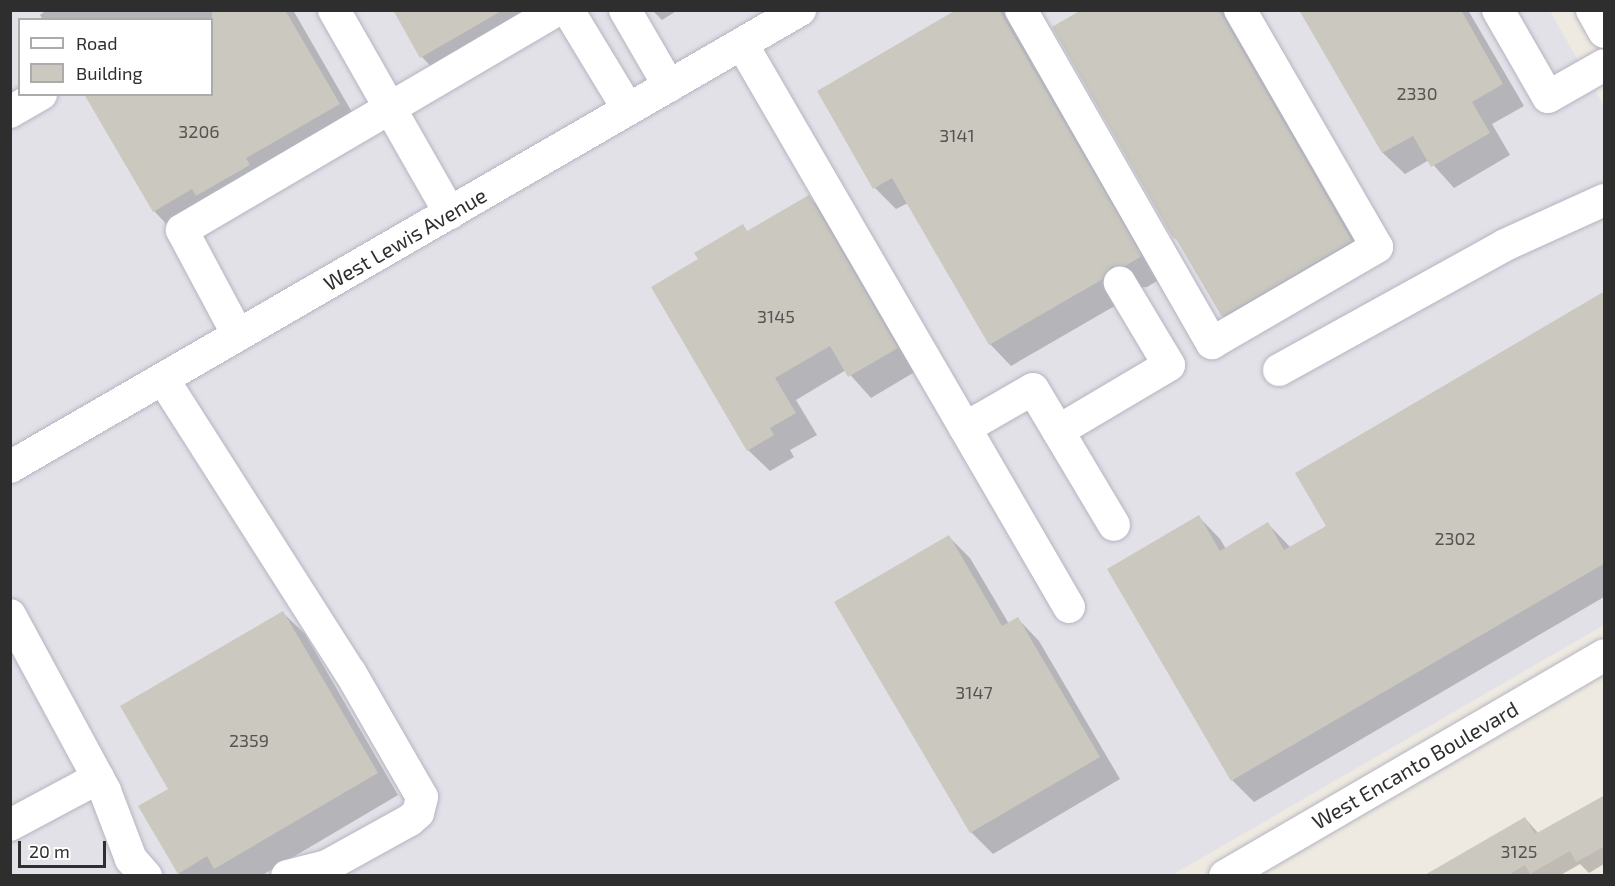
<!DOCTYPE html>
<html>
<head>
<meta charset="utf-8">
<style>
  body { margin:0 }
  #map { position:relative; width:1615px; height:886px; overflow:hidden; background:#efeae1; font-family:"Exo 2",sans-serif }
  div>[style] { position:absolute }
  .industrial>* { inset:0; background:#e3e1e8 }
  .shadow>* { inset:0; background:#0003 }
  .building>* { inset:0; background:#cbc8bf }
  .roads { filter:drop-shadow(0 0 2px #b4b5c1) drop-shadow(0 0 2px #b4b5c1) }
  .minor>* { height:32px; margin:-16px; padding:0 16px; transform-origin:16px; border-radius:16px; background:#fff }
  span { translate:-50% -50%; white-space:nowrap; text-align:center; line-height:1.15; -webkit-text-stroke:4.5px #fff; paint-order:stroke }
  .number-label { font-size:18px; color:#555452 }
  .number-label span { -webkit-text-stroke-width:0 }
  .street-label { font-size:21px; color:#2e2e2e }
  .frame { position:absolute; inset:0; border:12px solid #2e2e2e; pointer-events:none }
  .legend { position:absolute; left:18px; top:18px; width:195px; height:78px; box-sizing:border-box; background:#fff; border:2px solid #ababab; margin:0; padding:8px 10px; list-style:none; font-size:18px; color:#2e2e2e }
  .legend li { display:flex; align-items:center; gap:12px; height:30px }
  .legend b { width:30px; border:2px solid #ababab }
  .scale { position:absolute; left:18px; top:841px; width:88px; height:27px; box-sizing:border-box; border:3px solid #2e2e2e; border-top:0; padding-left:8px; font-size:18px; line-height:21px; white-space:nowrap; color:#2e2e2e; -webkit-text-stroke:4px #fff; paint-order:stroke }
</style>
</head>
<body>
<div id="map">
  <div class="industrial">
    <div style="clip-path:polygon(evenodd,10px 11px,1550px 11px,1604px 106px,1604px 625px,1172px 875px,11px 875px,10px 11px,20px 20px,212px 20px,212px 94px,20px 94px,20px 20px)"></div>
  </div>
  <div class="shadow">
    <div style="clip-path:polygon(47px 10px,293px 10px,360px 126px,175px 233px,154px 211px,212px 94px,212px 20px,43px 20px,40px 15px)"></div>
    <div style="clip-path:polygon(394px 10px,561px 10px,443px 79px,422px 57px)"></div>
    <div style="clip-path:polygon(652px 10px,678px 10px,662px 20px)"></div>
    <div style="clip-path:polygon(959px 10px,1005px 10px,1009px 15px,1162px 278px,1147px 287px,1133px 288px,1125px 300px,1011px 366px,990px 344px,908px 203px,896px 209px,875px 188px)"></div>
    <div style="clip-path:polygon(1084px 10px,1227px 10px,1373px 263px,1244px 337px,1223px 316px,1182px 246px,1174px 237px)"></div>
    <div style="clip-path:polygon(1301px 10px,1468px 10px,1524px 106px,1492px 124px,1510px 155px,1454px 188px,1429px 160px,1405px 174px,1383px 153px)"></div>
    <div style="clip-path:polygon(809px 197px,830px 218px,918px 370px,871px 398px,846px 370px,796px 400px,817px 435px,790px 450px,794px 457px,770px 471px,748px 450px,700px 260px,742px 226px,748px 232px)"></div>
    <div style="clip-path:polygon(1604px 293px,1604px 597px,1254px 802px,1232px 780px,1109px 570px,1199px 517px,1220px 539px,1226px 549px,1268px 524px,1291px 548px,1328px 526px)"></div>
    <div style="clip-path:polygon(948px 536px,970px 558px,1009px 624px,1018px 619px,1039px 641px,1120px 779px,993px 854px,971px 832px)"></div>
    <div style="clip-path:polygon(283px 613px,305px 634px,398px 795px,261px 876px,181px 876px,179px 873px)"></div>
    <div style="clip-path:polygon(1604px 796px,1604px 864px,1589px 873px,1580px 864px,1559px 876px,1426px 876px,1525px 818px,1539px 834px)"></div>
  </div>
  <div class="building">
    <div style="clip-path:polygon(212px 10px,285px 10px,340px 104px,246px 158px,250px 165px,196px 196px,192px 189px,153px 212px,84px 94px,212px 94px)"></div>
    <div style="clip-path:polygon(393px 10px,503px 10px,420px 58px)"></div>
    <div style="clip-path:polygon(956px 10px,999px 10px,1142px 256px,1125px 266px,1111px 267px,1103px 279px,989px 345px,892px 178px,873px 189px,817px 91px)"></div>
    <div style="clip-path:polygon(1081px 10px,1219px 10px,1352px 241px,1222px 317px,1175px 237px,1173px 238px,1052px 27px)"></div>
    <div style="clip-path:polygon(1299px 10px,1461px 10px,1503px 84px,1472px 102px,1490px 133px,1431px 167px,1413px 136px,1382px 153px)"></div>
    <div style="clip-path:polygon(809px 195px,898px 348px,848px 377px,830px 346px,775px 378px,796px 413px,770px 428px,774px 435px,747px 451px,651px 287px,698px 259px,694px 253px,743px 224px,747px 231px)"></div>
    <div style="clip-path:polygon(1605px 291px,1605px 563px,1231px 781px,1107px 569px,1199px 515px,1220px 551px,1268px 522px,1284px 550px,1326px 526px,1295px 473px)"></div>
    <div style="clip-path:polygon(949px 535px,1002px 626px,1018px 617px,1100px 757px,970px 833px,834px 602px)"></div>
    <div style="clip-path:polygon(283px 611px,378px 773px,214px 869px,207px 856px,178px 874px,138px 806px,168px 789px,120px 706px)"></div>
    <div style="clip-path:polygon(1605px 795px,1605px 846px,1576px 862px,1570px 851px,1530px 874px,1525px 865px,1507px 876px,1423px 876px,1525px 817px,1535px 834px)"></div>
  </div>
  <div class="roads">
    <div class="minor">
      <div style="left:334px;top:10px;width:234px;rotate:60.3deg"></div>
      <div style="left:568px;top:10px;width:116px;rotate:58.8deg"></div>
      <div style="left:625px;top:10px;width:88px;rotate:59.9deg"></div>
      <div style="left:1021px;top:10px;width:384px;rotate:60.2deg"></div>
      <div style="left:1212px;top:343px;width:191px;rotate:-30.2deg"></div>
      <div style="left:1377px;top:247px;width:274px;rotate:-120deg"></div>
      <div style="left:1498px;top:10px;width:100px;rotate:60.1deg"></div>
      <div style="left:1548px;top:97px;width:64px;rotate:-29.7deg"></div>
      <div style="left:1592px;top:10px;width:25px;rotate:61deg"></div>
      <div style="left:742px;top:44px;width:651px;rotate:59.85deg"></div>
      <div style="left:10px;top:112px;width:36px;rotate:-30deg"></div>
      <div style="left:238px;top:335px;width:119px;rotate:-118.1deg"></div>
      <div style="left:182px;top:230px;width:435px;rotate:-30.4deg"></div>
      <div style="left:1279px;top:370px;width:258px;rotate:-28.9deg"></div>
      <div style="left:1505px;top:245px;width:109px;rotate:-24.4deg"></div>
      <div style="left:163px;top:379px;width:348px;rotate:57.5deg"></div>
      <div style="left:350px;top:672px;width:144px;rotate:60.1deg"></div>
      <div style="left:422px;top:797px;width:16px;rotate:104deg"></div>
      <div style="left:418px;top:813px;width:11px;rotate:139deg"></div>
      <div style="left:410px;top:820px;width:95px;rotate:151deg"></div>
      <div style="left:327px;top:866px;width:41px;rotate:166deg"></div>
      <div style="left:965px;top:428px;width:78px;rotate:-29.8deg"></div>
      <div style="left:1033px;top:389px;width:158px;rotate:59.2deg"></div>
      <div style="left:1058px;top:431px;width:129px;rotate:-30.7deg"></div>
      <div style="left:1169px;top:365px;width:96px;rotate:-120.9deg"></div>
      <div style="left:10px;top:467px;width:913px;rotate:-30.05deg"></div>
      <div style="left:10px;top:615px;width:200px;rotate:61.6deg"></div>
      <div style="left:105px;top:791px;width:73px;rotate:69.1deg"></div>
      <div style="left:131px;top:859px;width:23px;rotate:49deg"></div>
      <div style="left:10px;top:825px;width:100px;rotate:-28.1deg"></div>
      <div style="left:1225px;top:876px;width:439px;rotate:-30.2deg"></div>
    </div>
  </div>
  <div class="number-label">
    <span style="left:1417px;top:93px">2330</span>
    <span style="left:199px;top:131px">3206</span>
    <span style="left:957px;top:135px">3141</span>
    <span style="left:776px;top:316px">3145</span>
    <span style="left:1455px;top:538px">2302</span>
    <span style="left:974px;top:692px">3147</span>
    <span style="left:249px;top:740px">2359</span>
    <span style="left:1519px;top:851px">3125</span>
  </div>
  <div class="street-label">
    <span style="left:405px;top:239px;rotate:-30deg">West Lewis Avenue</span>
    <span style="left:1415px;top:765px;rotate:-30deg">West Encanto Boulevard</span>
  </div>
  <div class="frame"></div>
  <ul class="legend">
  <li><b style="height:8px;background:#fff"></b>Road</li>
  <li><b style="height:16px;background:#cbc8bf"></b>Building</li>
  </ul>
  <div class="scale">20 m</div>
</div>
</body>
</html>
